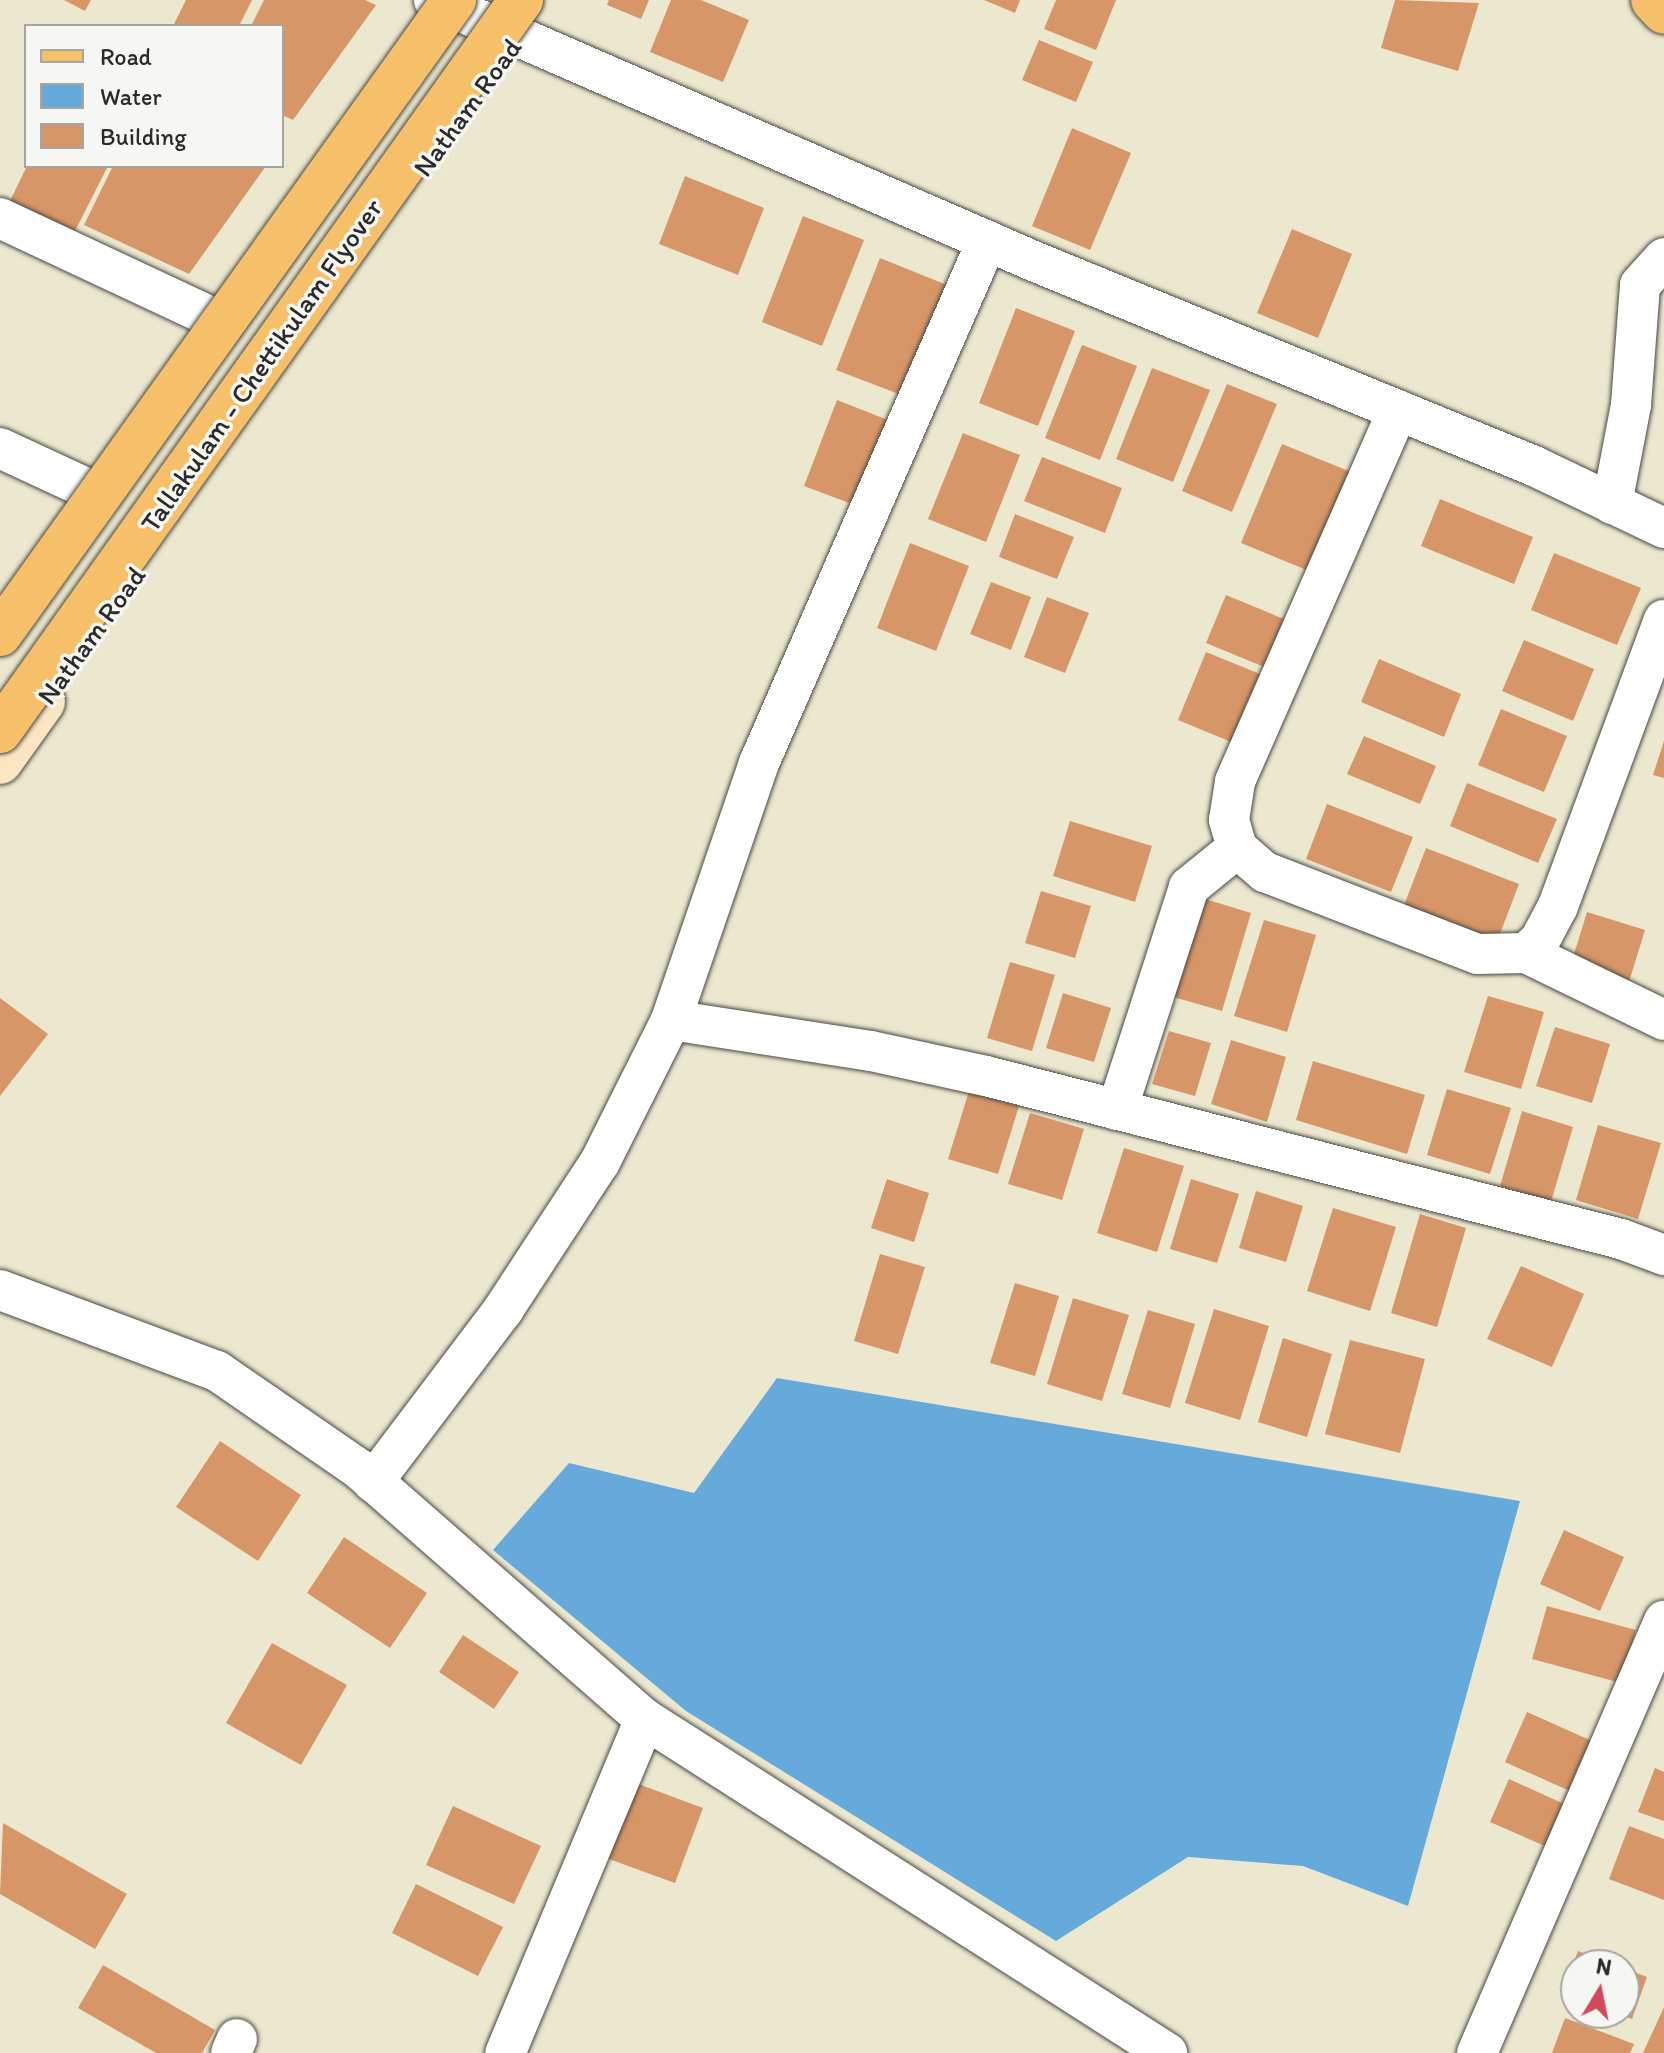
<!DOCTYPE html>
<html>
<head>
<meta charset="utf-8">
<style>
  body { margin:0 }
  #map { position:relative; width:1664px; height:2053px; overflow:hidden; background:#ece8cf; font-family:Itim,sans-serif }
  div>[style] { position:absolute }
  .water>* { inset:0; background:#66a9db }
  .building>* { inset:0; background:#d79667 }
  .roads { filter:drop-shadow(0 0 2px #484744) drop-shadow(0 0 2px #484744) }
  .street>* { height:40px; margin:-20px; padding:0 20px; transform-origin:20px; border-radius:20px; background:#fff }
  .secondary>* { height:44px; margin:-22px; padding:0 22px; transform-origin:22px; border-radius:22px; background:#fbe6c4 }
  .primary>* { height:44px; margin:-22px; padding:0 22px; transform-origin:22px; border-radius:22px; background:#f6c06b }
  .bridges { filter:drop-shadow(0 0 2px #484744) drop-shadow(0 0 2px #484744) }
  .highway-bridge>* { height:44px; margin:-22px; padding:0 22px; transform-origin:22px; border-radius:22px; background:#f6c06b }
  span { translate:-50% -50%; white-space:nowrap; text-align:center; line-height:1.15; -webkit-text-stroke:7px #f6f6f2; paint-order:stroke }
  .street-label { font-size:28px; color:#2b2b2b }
  .legend { position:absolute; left:24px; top:24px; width:260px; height:144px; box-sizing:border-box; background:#f6f6f2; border:2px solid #a5a5a2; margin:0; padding:10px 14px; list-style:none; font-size:24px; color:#2b2b2b }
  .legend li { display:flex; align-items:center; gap:16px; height:40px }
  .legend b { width:40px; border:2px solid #a5a5a2 }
  .north { position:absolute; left:1560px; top:1949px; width:80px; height:80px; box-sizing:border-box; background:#f6f6f2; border:2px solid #a5a5a2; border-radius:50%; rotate:10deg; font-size:22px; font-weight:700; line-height:32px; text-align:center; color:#2b2b2b }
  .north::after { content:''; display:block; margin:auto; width:28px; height:36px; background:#d1495b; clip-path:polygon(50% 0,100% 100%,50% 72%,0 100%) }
</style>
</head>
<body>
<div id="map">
  <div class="water">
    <div style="clip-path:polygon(777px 1378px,1520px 1501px,1408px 1906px,1303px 1866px,1188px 1857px,1056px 1941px,686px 1711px,493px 1550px,569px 1463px,694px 1493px)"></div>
  </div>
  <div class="building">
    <div style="clip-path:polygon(64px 0,91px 0,85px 11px)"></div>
    <div style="clip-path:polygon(186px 0,252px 0,239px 26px,173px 26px)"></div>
    <div style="clip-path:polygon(264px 0,365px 0,376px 5px,293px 120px,282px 115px,282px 26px,251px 26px)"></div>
    <div style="clip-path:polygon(609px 0,649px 0,641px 19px,607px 5px)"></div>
    <div style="clip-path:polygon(671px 0,701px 0,749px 20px,723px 82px,650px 52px)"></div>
    <div style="clip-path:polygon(984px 0,1020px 0,1015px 13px)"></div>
    <div style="clip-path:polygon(1056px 0,1116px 0,1096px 50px,1044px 29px)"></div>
    <div style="clip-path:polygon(1395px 0,1479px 3px,1458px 71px,1381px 48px)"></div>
    <div style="clip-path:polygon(1039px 40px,1093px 62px,1076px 102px,1022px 80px)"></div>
    <div style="clip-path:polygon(1072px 128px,1131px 153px,1090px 250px,1032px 226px)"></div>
    <div style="clip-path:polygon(27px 166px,108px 166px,74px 233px,10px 201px)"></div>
    <div style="clip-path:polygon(113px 166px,266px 166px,189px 274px,84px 225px)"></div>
    <div style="clip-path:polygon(685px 176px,764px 208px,738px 275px,659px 244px)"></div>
    <div style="clip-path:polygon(803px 216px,864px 240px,822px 346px,762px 322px)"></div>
    <div style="clip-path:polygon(1292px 229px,1352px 254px,1318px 338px,1257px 313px)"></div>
    <div style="clip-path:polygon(880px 258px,947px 285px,904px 396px,836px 370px)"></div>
    <div style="clip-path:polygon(1016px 308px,1075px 331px,1038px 426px,979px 403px)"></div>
    <div style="clip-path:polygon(1082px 345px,1137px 366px,1100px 460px,1045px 438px)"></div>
    <div style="clip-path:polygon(1152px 368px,1210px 390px,1173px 482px,1116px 459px)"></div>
    <div style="clip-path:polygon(1227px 384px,1277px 404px,1232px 512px,1182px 491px)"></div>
    <div style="clip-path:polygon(837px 400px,898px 424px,865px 509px,804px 486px)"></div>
    <div style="clip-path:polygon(963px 433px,1020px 455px,986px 542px,928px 519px)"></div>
    <div style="clip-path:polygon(1282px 444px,1356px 474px,1314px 573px,1241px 543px)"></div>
    <div style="clip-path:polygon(1042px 457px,1122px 488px,1105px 533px,1024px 501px)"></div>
    <div style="clip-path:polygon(1440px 499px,1533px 537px,1514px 584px,1421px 546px)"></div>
    <div style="clip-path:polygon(1015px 514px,1074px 537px,1057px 579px,999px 557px)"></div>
    <div style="clip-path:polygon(910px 543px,969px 566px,936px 651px,877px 628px)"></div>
    <div style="clip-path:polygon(1554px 553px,1641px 588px,1617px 645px,1531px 610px)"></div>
    <div style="clip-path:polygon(991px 582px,1031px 597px,1011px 650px,970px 634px)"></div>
    <div style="clip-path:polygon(1226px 595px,1296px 624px,1276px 672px,1206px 643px)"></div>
    <div style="clip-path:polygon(1047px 597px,1089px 613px,1065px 673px,1024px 657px)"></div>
    <div style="clip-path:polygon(1524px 640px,1594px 669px,1573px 721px,1502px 691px)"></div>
    <div style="clip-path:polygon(1206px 652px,1265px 676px,1236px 744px,1178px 720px)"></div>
    <div style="clip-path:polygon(1379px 659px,1461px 694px,1444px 737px,1361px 702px)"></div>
    <div style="clip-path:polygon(1501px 709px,1567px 736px,1544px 792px,1478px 765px)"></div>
    <div style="clip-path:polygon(1364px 736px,1436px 766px,1420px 804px,1347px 774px)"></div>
    <div style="clip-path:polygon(1664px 741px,1664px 778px,1653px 775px)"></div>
    <div style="clip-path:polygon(1467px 783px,1557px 819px,1538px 863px,1450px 826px)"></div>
    <div style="clip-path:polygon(1327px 804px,1413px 837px,1391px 892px,1306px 859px)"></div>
    <div style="clip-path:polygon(1070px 821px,1152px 846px,1135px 902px,1053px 876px)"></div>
    <div style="clip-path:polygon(1426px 848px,1519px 884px,1496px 944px,1403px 908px)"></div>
    <div style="clip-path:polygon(1041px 891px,1091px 906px,1075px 958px,1025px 943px)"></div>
    <div style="clip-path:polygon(1192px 895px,1251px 913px,1222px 1011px,1163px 994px)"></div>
    <div style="clip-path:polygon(1587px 912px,1645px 930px,1624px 998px,1566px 980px)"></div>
    <div style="clip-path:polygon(1264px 920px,1316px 935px,1287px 1032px,1234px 1016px)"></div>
    <div style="clip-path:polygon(1010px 962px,1055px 975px,1032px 1051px,987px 1038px)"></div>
    <div style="clip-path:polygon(1063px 993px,1111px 1008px,1094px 1062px,1046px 1048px)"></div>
    <div style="clip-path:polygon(1488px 996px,1544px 1012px,1521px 1089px,1464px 1072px)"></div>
    <div style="clip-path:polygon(0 998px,48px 1034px,0 1096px)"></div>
    <div style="clip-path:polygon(1555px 1027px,1610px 1044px,1592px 1103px,1536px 1086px)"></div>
    <div style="clip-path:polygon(1169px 1031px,1211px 1043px,1195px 1096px,1152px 1084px)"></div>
    <div style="clip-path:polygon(1231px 1040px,1286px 1057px,1267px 1122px,1211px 1104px)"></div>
    <div style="clip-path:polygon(1313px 1061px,1425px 1095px,1407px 1154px,1296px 1120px)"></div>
    <div style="clip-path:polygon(1447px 1089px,1511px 1108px,1490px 1174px,1427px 1155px)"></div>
    <div style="clip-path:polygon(969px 1091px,1019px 1106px,998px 1174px,948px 1159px)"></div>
    <div style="clip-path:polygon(1522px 1111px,1573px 1127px,1551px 1202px,1500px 1186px)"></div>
    <div style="clip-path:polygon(1030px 1113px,1084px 1129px,1062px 1200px,1008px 1184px)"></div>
    <div style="clip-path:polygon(1598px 1125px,1661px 1143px,1638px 1219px,1576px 1200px)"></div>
    <div style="clip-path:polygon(1124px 1148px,1184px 1166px,1157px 1252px,1097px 1233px)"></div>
    <div style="clip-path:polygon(887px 1179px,929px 1193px,914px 1242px,871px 1228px)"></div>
    <div style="clip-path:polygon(1191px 1179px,1239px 1194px,1217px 1263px,1170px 1249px)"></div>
    <div style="clip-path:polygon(1256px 1191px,1303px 1206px,1286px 1262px,1239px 1248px)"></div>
    <div style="clip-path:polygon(1333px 1208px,1396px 1227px,1370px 1311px,1307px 1291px)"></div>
    <div style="clip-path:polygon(1420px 1214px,1466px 1228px,1437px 1327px,1391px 1313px)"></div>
    <div style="clip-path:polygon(880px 1254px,925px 1267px,898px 1354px,854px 1341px)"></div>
    <div style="clip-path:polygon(1521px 1266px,1584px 1294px,1552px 1367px,1487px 1339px)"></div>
    <div style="clip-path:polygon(1015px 1283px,1059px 1296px,1035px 1376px,990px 1363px)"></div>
    <div style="clip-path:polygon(1073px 1298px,1129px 1315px,1102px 1401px,1047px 1384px)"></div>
    <div style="clip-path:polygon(1214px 1309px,1269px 1326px,1240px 1420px,1185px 1403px)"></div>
    <div style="clip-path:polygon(1148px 1310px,1195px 1324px,1170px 1408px,1122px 1394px)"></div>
    <div style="clip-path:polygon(1283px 1338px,1332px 1354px,1307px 1437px,1258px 1422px)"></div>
    <div style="clip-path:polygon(1350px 1340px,1425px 1359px,1400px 1453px,1325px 1434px)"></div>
    <div style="clip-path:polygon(220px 1441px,301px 1495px,258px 1561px,176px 1507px)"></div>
    <div style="clip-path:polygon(1564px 1530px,1624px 1557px,1600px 1611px,1540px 1584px)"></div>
    <div style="clip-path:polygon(344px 1537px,427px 1593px,390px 1648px,307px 1593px)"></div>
    <div style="clip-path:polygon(1547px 1606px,1636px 1630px,1621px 1683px,1532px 1659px)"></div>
    <div style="clip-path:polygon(463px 1635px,519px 1672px,494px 1709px,439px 1672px)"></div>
    <div style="clip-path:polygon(272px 1643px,347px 1685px,301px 1765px,226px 1723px)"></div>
    <div style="clip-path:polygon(1527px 1712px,1603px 1746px,1581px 1796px,1505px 1762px)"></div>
    <div style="clip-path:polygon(1655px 1768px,1664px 1772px,1664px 1821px,1638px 1812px)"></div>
    <div style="clip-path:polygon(1509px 1779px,1573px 1808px,1554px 1850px,1490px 1822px)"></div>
    <div style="clip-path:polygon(633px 1782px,703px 1808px,675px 1883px,606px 1858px)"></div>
    <div style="clip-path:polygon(453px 1806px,541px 1846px,514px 1904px,426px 1865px)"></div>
    <div style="clip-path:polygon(3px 1823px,127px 1894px,95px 1949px,0 1894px)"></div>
    <div style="clip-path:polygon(1629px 1826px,1664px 1839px,1664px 1900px,1609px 1879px)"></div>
    <div style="clip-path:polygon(416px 1884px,503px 1927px,478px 1976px,392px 1933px)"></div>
    <div style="clip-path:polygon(1578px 1951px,1615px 1965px,1576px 1965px,1576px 1998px,1562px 1993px)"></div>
    <div style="clip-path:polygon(103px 1965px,215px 2030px,202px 2053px,156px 2053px,78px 2008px)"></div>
    <div style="clip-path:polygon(1624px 1968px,1647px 1977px,1632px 2019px,1617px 2013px,1624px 2013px)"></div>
    <div style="clip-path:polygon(1664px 2007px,1664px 2053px,1643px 2053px)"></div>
    <div style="clip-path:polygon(1565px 2018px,1634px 2044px,1630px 2053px,1552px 2053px)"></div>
  </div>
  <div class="roads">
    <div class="street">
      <div style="left:434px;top:0;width:651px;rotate:23.53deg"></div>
      <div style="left:1031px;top:260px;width:544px;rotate:22.27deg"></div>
      <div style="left:1534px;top:466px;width:144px;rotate:25.5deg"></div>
      <div style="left:0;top:218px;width:229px;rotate:25.1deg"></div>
      <div style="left:1398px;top:410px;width:406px;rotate:113.7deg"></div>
      <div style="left:1235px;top:782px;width:38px;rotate:99deg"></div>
      <div style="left:1229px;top:820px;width:29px;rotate:74deg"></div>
      <div style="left:1237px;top:848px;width:37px;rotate:41deg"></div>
      <div style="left:1265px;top:872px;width:228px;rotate:21.1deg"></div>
      <div style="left:1478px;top:954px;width:48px;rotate:-1.2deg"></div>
      <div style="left:1526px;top:953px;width:19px;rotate:-43deg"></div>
      <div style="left:1540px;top:940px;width:38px;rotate:-62deg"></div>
      <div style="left:1558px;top:906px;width:305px;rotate:-69.7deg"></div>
      <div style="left:0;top:448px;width:93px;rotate:24.9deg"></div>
      <div style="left:1612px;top:504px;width:101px;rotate:-79.1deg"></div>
      <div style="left:1631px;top:405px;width:120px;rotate:-85.7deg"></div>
      <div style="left:1640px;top:285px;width:36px;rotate:-48deg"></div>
      <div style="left:1526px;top:953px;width:153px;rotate:25.9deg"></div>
      <div style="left:671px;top:1020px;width:202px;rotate:8.8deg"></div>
      <div style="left:871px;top:1051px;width:118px;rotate:12.3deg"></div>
      <div style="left:986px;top:1076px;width:656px;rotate:14.4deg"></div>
      <div style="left:1621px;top:1239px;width:46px;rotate:20.4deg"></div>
      <div style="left:1117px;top:1110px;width:234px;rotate:-72.1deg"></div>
      <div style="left:1189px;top:887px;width:62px;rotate:-39.1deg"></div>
      <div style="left:0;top:1290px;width:232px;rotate:20.5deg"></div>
      <div style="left:217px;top:1371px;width:173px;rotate:34.6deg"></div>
      <div style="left:359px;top:1469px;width:380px;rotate:41.2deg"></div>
      <div style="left:645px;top:1719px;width:362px;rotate:112.7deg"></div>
      <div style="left:373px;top:1482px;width:216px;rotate:-52.9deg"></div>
      <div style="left:503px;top:1310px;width:177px;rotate:-56.8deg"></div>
      <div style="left:600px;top:1162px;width:159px;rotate:-63.4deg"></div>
      <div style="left:671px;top:1020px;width:272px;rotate:-71.1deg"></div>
      <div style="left:759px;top:763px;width:570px;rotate:-66.41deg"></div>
      <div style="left:645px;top:1719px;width:620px;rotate:32.61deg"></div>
      <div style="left:231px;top:2053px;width:15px;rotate:-67deg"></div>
      <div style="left:1477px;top:2053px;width:471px;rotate:-66.6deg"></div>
    </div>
    <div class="secondary">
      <div style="left:0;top:762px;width:74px;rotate:-54.4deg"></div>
    </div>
    <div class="primary">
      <div style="left:1653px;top:0;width:16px;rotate:47deg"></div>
    </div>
  </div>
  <div class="bridges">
    <div class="highway-bridge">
      <div style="left:0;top:634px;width:780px;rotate:-54.39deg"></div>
      <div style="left:0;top:731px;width:898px;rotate:-54.52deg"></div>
    </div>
  </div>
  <div class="street-label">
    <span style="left:467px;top:107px;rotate:-54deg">Natham Road</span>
    <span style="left:261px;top:365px;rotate:-55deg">Tallakulam - Chettikulam Flyover</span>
    <span style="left:91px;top:635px;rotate:-54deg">Natham Road</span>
  </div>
  <ul class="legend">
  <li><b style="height:10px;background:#f6c06b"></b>Road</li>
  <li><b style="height:22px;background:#66a9db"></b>Water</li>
  <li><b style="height:22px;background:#d79667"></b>Building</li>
  </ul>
  <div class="north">N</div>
</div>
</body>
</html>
